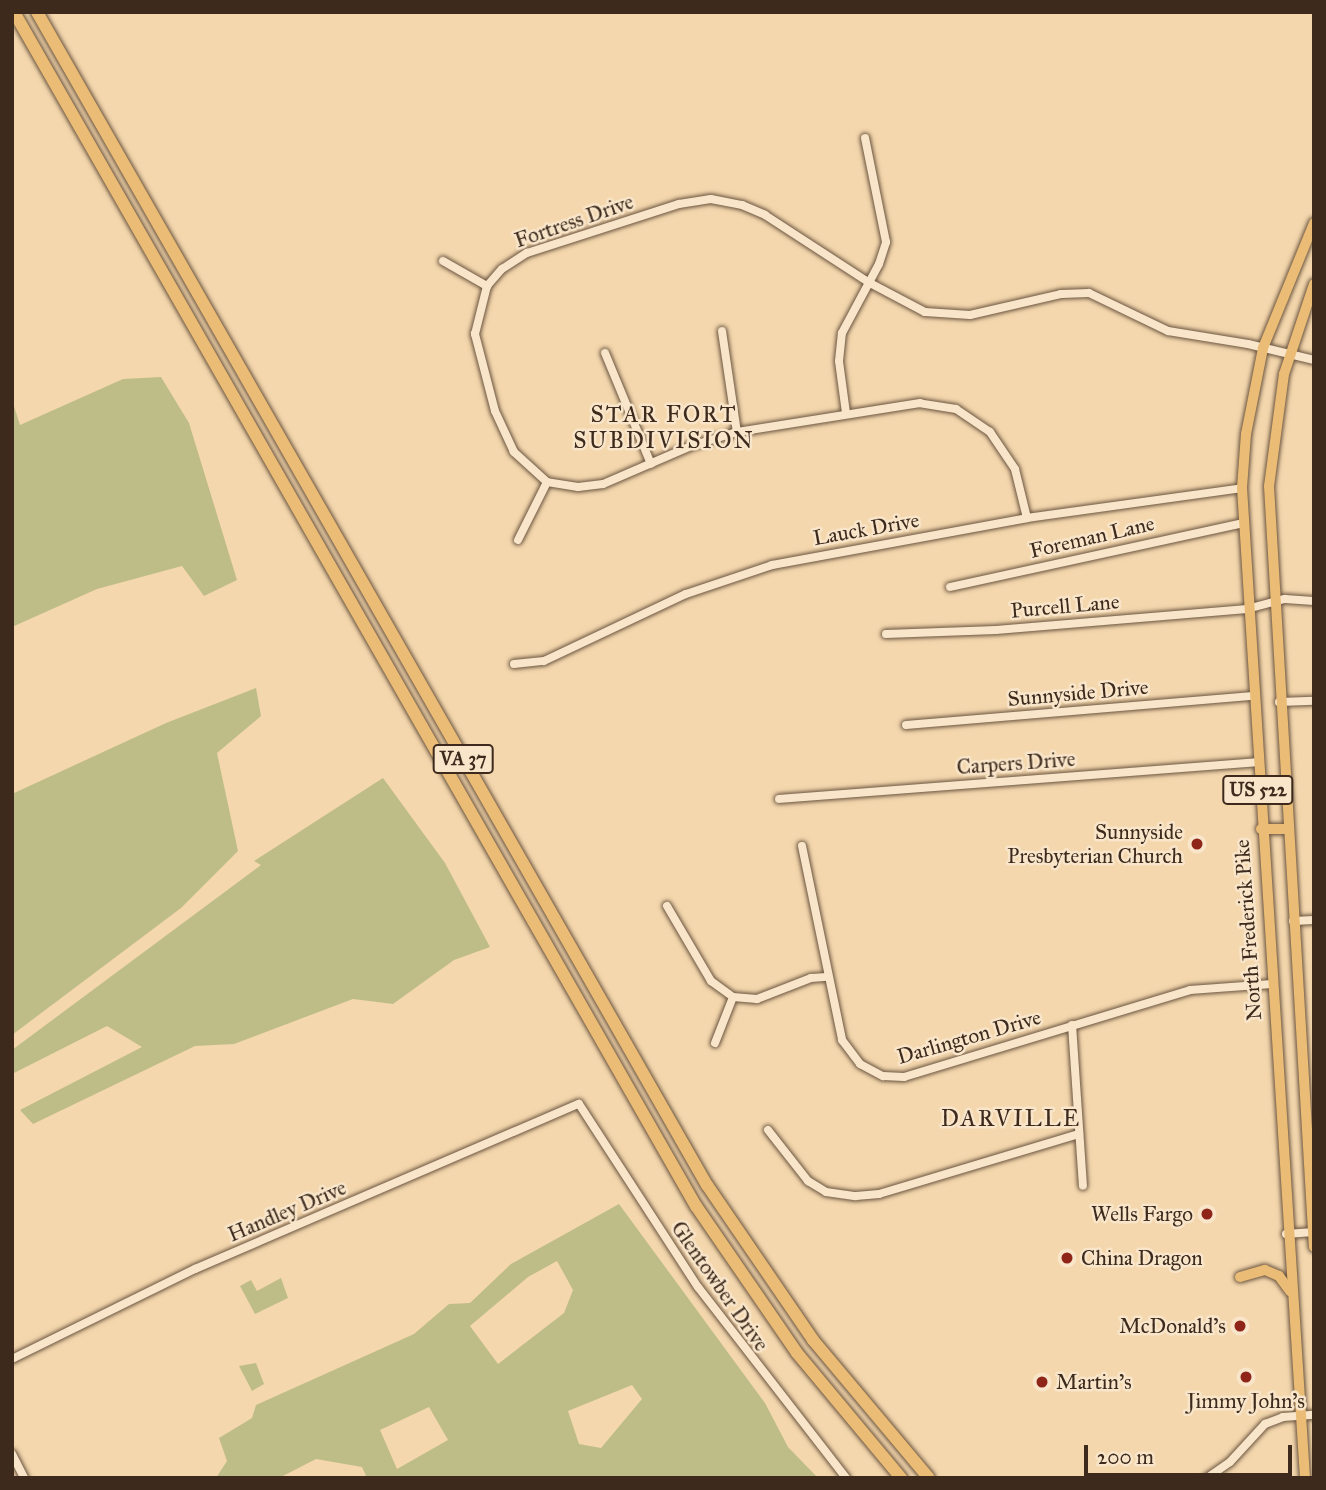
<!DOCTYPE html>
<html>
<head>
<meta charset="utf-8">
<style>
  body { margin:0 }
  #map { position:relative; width:1326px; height:1490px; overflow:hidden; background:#f4d7ad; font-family:"IM FELL Great Primer",serif }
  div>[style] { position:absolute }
  .green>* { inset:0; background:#bfbd87 }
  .roads { filter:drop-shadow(0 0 2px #6b5540) drop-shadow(0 0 2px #6b5540) }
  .minor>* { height:8px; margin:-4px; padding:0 4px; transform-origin:4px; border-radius:4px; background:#f8e5ca }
  .major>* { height:10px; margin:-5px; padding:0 5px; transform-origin:5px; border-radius:5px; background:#eabc76 }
  .highway>* { height:12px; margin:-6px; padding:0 6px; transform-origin:6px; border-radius:6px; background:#eabc76 }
  .dots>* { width:19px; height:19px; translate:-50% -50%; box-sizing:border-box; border:4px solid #f8e5ca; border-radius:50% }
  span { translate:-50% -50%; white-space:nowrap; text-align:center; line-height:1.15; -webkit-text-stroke:5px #f8e5ca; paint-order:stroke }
  .shield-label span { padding:2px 5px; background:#f8e5ca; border:2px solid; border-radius:5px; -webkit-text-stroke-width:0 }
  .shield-label { font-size:19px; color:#3d2a1c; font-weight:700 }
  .street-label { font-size:21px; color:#3d2a1c }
  .poi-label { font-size:21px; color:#3d2a1c }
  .right { translate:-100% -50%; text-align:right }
  .left { translate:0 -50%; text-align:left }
  .neighbourhood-label { font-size:23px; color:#3d2a1c; letter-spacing:2px }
  .frame { position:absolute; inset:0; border:14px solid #3d2a1c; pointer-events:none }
  .scale { position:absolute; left:1084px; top:1445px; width:208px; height:32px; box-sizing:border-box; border:4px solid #3d2a1c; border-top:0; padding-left:9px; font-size:21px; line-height:24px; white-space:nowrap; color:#3d2a1c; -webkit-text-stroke:5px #f8e5ca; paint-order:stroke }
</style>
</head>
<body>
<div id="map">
  <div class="green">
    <div style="clip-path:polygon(161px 377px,189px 423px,237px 580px,204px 596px,182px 566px,97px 589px,12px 627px,12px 400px,20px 425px,123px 379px)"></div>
    <div style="clip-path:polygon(256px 688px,261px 716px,217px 753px,238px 851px,181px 908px,12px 1035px,12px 794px,166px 723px)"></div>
    <div style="clip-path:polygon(383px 778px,445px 863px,490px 947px,454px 960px,393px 1004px,353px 999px,234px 1044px,195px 1046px,33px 1124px,20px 1110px,142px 1047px,107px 1026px,12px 1074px,12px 1050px,261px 865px,254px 861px)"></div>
    <div style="clip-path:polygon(evenodd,619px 1204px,765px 1403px,788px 1447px,818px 1478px,367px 1478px,362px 1467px,316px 1459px,279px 1478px,216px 1478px,227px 1461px,219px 1438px,252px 1418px,256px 1405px,414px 1334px,449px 1304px,470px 1303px,511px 1264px,619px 1204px,557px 1261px,573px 1290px,564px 1313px,498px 1364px,470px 1326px,528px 1277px,557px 1261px,619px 1204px,632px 1385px,642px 1399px,601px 1448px,579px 1444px,568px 1411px,632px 1385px,619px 1204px,429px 1407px,448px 1440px,397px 1469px,380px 1430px,429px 1407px)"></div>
    <div style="clip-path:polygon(281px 1278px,288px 1298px,255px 1314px,240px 1286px,251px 1280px,257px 1291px)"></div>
    <div style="clip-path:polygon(256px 1363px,264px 1384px,252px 1391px,239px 1366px)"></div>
  </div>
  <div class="roads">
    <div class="minor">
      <div style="left:443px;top:261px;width:51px;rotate:29.6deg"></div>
      <div style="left:722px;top:331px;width:102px;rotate:81.6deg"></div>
      <div style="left:605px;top:353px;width:120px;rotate:67.5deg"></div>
      <div style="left:846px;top:413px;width:52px;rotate:-97.7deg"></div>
      <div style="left:839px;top:361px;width:28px;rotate:-84deg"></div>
      <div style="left:842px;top:333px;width:78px;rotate:-61.8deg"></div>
      <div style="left:879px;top:264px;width:23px;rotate:-72deg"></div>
      <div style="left:886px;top:242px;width:106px;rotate:-101.4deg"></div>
      <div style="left:1027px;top:518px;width:50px;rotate:-103.8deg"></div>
      <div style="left:1015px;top:469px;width:45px;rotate:-124deg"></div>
      <div style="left:990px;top:432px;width:41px;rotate:-145.9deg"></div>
      <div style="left:956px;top:409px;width:36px;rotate:-171deg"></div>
      <div style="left:920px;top:403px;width:185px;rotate:171deg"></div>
      <div style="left:737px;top:432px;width:48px;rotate:163.1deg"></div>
      <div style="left:691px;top:446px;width:96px;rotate:156.6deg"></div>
      <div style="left:603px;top:484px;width:25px;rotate:173deg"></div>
      <div style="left:578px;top:487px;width:31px;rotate:-171deg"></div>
      <div style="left:547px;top:482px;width:45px;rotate:-137.7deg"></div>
      <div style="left:514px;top:452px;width:45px;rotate:-114.9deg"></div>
      <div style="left:495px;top:411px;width:80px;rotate:-104.6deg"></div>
      <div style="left:475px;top:334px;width:49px;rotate:-76deg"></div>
      <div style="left:487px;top:286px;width:23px;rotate:-49deg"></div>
      <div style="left:502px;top:269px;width:30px;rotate:-33deg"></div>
      <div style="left:527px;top:253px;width:160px;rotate:-17.9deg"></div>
      <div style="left:679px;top:204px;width:32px;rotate:-9deg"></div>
      <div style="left:711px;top:199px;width:32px;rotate:11deg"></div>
      <div style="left:742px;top:205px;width:25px;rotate:23deg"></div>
      <div style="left:765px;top:215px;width:123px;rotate:33deg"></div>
      <div style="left:868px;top:282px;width:64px;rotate:27.8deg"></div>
      <div style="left:925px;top:312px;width:45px;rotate:3.8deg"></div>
      <div style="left:970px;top:315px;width:93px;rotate:-13deg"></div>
      <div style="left:1061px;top:294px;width:28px;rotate:-2deg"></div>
      <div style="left:1089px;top:293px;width:88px;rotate:25.7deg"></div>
      <div style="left:1168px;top:331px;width:81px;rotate:9.2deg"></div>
      <div style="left:1248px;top:344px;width:68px;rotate:13.6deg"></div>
      <div style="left:518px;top:540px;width:65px;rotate:-63.4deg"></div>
      <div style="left:950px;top:587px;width:300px;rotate:-12.3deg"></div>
      <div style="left:886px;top:634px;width:110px;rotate:-2.1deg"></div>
      <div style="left:996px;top:630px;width:252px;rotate:-4.8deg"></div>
      <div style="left:1247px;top:609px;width:39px;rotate:-15deg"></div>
      <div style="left:1285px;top:599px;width:29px;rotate:4deg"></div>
      <div style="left:514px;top:664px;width:30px;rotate:-6deg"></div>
      <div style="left:544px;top:661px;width:157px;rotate:-25.3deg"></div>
      <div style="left:686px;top:594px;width:91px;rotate:-18.6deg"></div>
      <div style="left:772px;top:565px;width:259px;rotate:-10.4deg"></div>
      <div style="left:1027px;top:518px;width:217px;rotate:-7.9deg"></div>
      <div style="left:1279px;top:702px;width:35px;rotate:-2deg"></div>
      <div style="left:906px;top:725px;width:348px;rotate:-4.8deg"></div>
      <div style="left:779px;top:799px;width:478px;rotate:-4.4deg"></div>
      <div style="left:802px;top:846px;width:198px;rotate:78.3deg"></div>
      <div style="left:842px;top:1040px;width:30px;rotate:53deg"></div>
      <div style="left:860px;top:1064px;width:26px;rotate:28deg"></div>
      <div style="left:883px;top:1076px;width:21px;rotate:3deg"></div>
      <div style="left:904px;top:1077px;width:299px;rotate:-16.9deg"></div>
      <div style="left:1190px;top:990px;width:82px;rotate:-4.2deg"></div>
      <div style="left:667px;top:906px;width:87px;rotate:59.6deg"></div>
      <div style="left:711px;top:981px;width:27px;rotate:36deg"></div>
      <div style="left:733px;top:997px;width:24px;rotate:5deg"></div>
      <div style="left:757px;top:999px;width:58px;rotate:-21.3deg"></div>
      <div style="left:811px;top:978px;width:16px;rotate:-4deg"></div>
      <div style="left:1293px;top:921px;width:21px;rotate:-3deg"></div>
      <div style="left:1072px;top:1025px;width:161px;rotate:86.1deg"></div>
      <div style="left:715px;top:1043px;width:49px;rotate:-68.6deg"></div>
      <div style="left:768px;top:1130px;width:65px;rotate:51.9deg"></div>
      <div style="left:808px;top:1181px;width:21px;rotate:31deg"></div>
      <div style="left:826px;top:1192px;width:30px;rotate:8deg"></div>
      <div style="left:856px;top:1196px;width:23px;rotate:-5deg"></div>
      <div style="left:879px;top:1194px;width:209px;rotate:-16.7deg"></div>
      <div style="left:1286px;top:1234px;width:28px;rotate:-4deg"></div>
      <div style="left:12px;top:1359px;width:204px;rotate:-26.2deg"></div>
      <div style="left:195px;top:1269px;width:418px;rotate:-23.3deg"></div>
      <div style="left:579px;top:1104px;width:218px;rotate:57deg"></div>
      <div style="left:698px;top:1287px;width:242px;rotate:52.2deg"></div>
      <div style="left:12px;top:1454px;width:27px;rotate:63deg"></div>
      <div style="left:1207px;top:1478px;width:28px;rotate:-35deg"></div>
      <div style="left:1230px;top:1462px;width:52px;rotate:-47.4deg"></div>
      <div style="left:1265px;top:1424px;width:19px;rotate:-21deg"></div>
      <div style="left:1283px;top:1417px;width:31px;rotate:-4deg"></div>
    </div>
    <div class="major">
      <div style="left:1314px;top:284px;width:95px;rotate:108.4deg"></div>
      <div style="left:1284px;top:374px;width:113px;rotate:97.6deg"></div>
      <div style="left:1269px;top:486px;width:762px;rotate:86.62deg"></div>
      <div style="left:1261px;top:829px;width:26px"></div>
      <div style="left:1240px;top:1277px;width:26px;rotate:-16deg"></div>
      <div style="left:1265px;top:1270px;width:15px;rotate:23deg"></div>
      <div style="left:1279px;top:1276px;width:19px;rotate:54deg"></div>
      <div style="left:1305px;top:1478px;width:992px;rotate:-93.64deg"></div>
      <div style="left:1242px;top:488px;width:54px;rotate:-85.8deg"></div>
      <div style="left:1246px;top:434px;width:88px;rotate:-78.8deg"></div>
      <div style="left:1263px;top:348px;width:135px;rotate:-67.8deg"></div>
    </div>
    <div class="highway">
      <div style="left:14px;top:12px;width:1375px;rotate:60.27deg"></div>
      <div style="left:696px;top:1206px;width:178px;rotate:55.5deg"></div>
      <div style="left:797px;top:1353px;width:163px;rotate:50.2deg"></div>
      <div style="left:37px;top:12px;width:1351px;rotate:60.27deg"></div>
      <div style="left:707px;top:1185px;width:188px;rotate:55.6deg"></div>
      <div style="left:813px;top:1340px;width:180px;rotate:50deg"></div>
    </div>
  </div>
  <div class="dots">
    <div style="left:1197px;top:844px;background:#8f2418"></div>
    <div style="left:1207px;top:1214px;background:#8f2418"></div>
    <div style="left:1067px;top:1258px;background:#8f2418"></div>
    <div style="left:1240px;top:1326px;background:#8f2418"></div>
    <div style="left:1246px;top:1377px;background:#8f2418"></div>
    <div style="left:1042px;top:1382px;background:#8f2418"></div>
  </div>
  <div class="shield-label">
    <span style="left:463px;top:759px">VA 37</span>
    <span style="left:1258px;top:790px">US 522</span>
  </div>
  <div class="street-label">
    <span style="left:574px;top:221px;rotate:-19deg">Fortress Drive</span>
    <span style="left:866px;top:529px;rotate:-10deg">Lauck Drive</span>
    <span style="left:1092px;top:537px;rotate:-13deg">Foreman Lane</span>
    <span style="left:1065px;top:606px;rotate:-5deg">Purcell Lane</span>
    <span style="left:1078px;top:693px;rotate:-5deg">Sunnyside Drive</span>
    <span style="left:1016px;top:763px;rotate:-4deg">Carpers Drive</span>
    <span style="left:1248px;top:930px;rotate:-94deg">North Frederick Pike</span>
    <span style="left:969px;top:1037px;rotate:-16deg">Darlington Drive</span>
    <span style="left:287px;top:1211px;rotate:-23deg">Handley Drive</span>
    <span style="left:720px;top:1286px;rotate:55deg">Glentowber Drive</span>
  </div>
  <div class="poi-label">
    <span class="right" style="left:1183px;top:844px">Sunnyside<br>Presbyterian Church</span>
    <span class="right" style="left:1193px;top:1214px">Wells Fargo</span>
    <span class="left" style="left:1081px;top:1258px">China Dragon</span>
    <span class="right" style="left:1226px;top:1326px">McDonald's</span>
    <span class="left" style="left:1056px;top:1382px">Martin's</span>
    <span style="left:1246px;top:1401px">Jimmy John's</span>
  </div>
  <div class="neighbourhood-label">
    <span style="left:664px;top:427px">STAR FORT<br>SUBDIVISION</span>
    <span style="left:1011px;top:1118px">DARVILLE</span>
  </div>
  <div class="frame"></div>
  <div class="scale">200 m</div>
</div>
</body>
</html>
